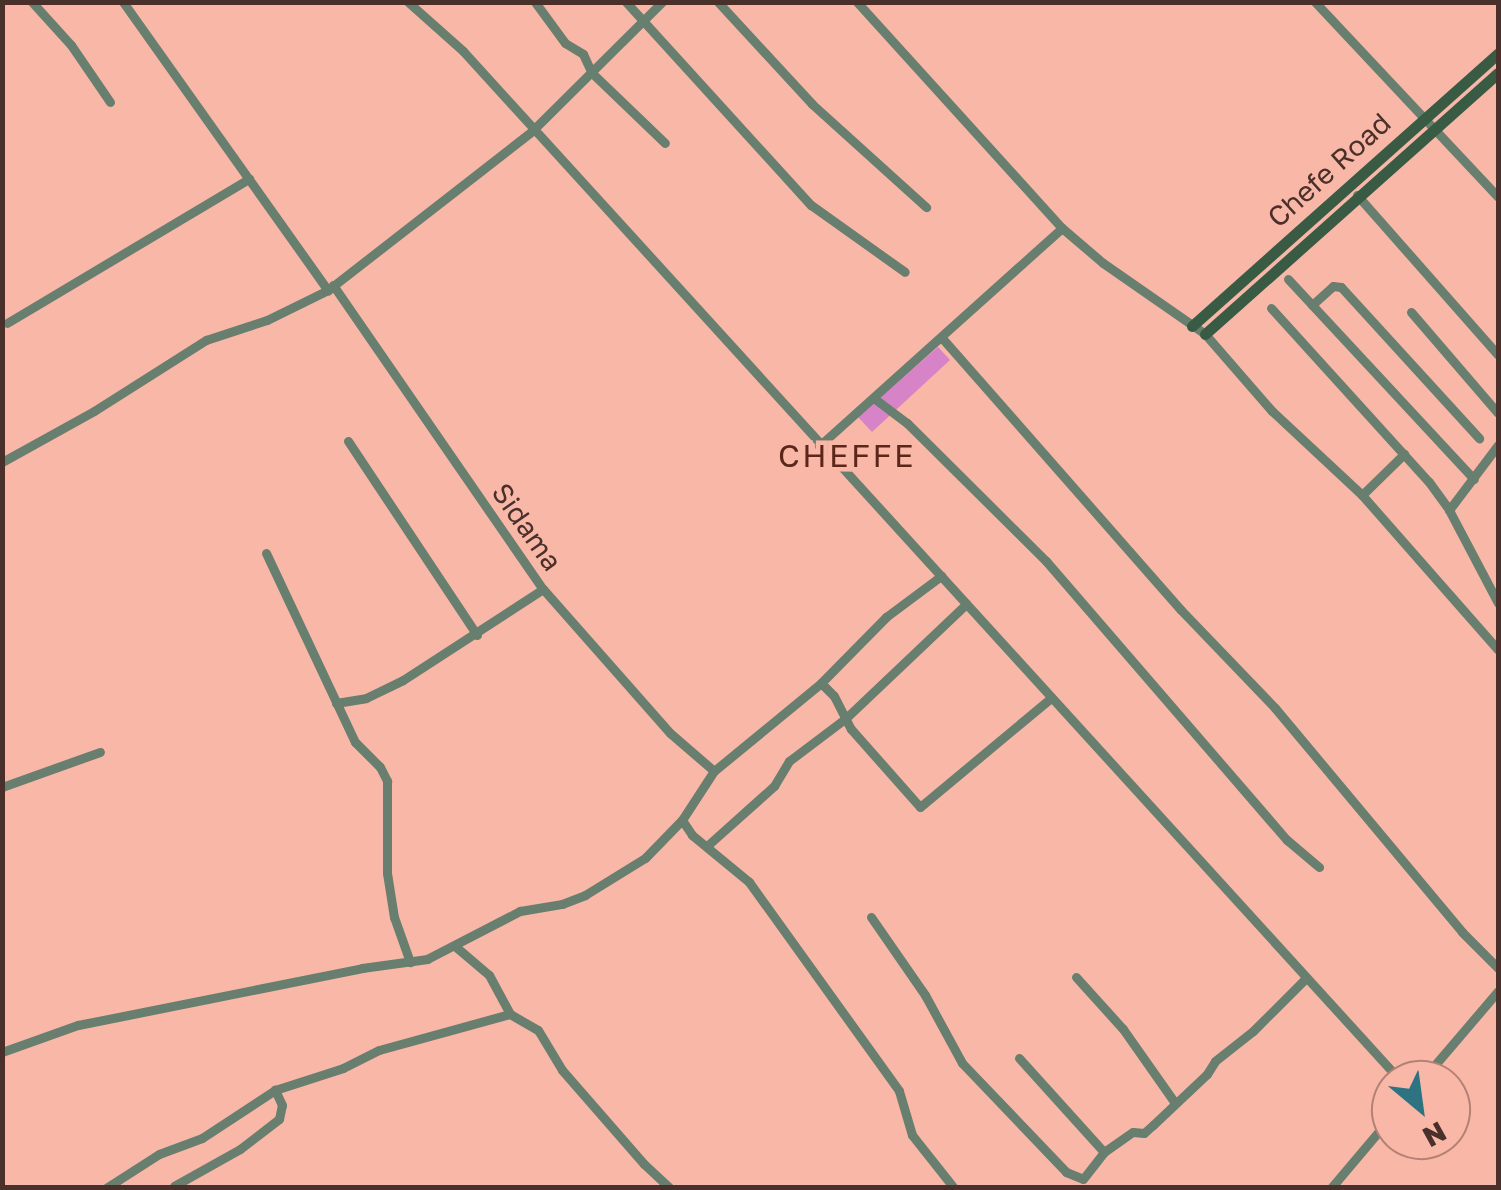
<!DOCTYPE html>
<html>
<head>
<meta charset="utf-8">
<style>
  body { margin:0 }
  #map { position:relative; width:1501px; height:1190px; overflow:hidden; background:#f9b7a7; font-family:"Golos Text",sans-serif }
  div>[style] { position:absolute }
  .green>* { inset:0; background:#d683c7 }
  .street>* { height:9px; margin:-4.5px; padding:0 4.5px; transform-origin:4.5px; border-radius:4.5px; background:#687e6e }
  .secondary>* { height:11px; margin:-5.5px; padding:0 5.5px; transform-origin:5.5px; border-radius:5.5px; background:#395a43 }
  span { translate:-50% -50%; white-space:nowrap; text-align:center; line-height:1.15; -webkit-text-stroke:9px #f9b7a7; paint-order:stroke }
  .street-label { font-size:28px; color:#4a302a }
  .quarter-label { font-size:32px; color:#5b271b; letter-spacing:2.5px }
  .frame { position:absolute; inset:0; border:5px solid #4a302a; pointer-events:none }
  .north { position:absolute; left:1371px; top:1060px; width:100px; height:100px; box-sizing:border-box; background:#f9b7a7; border:2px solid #b38175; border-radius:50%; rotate:151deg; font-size:28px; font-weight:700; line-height:40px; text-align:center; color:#4a302a }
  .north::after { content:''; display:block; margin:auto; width:35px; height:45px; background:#2e7381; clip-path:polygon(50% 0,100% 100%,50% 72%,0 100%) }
</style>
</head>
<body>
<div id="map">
  <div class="green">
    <div style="clip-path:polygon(938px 347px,950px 360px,872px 432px,858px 417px)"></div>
  </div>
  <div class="street">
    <div style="left:32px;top:2px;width:58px;rotate:47.8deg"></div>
    <div style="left:71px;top:45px;width:69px;rotate:55.6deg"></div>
    <div style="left:123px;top:2px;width:354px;rotate:54.6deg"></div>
    <div style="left:408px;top:2px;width:74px;rotate:41.7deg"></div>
    <div style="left:463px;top:51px;width:1392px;rotate:47.68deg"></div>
    <div style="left:535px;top:2px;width:51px;rotate:53.8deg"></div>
    <div style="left:565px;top:43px;width:21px;rotate:31deg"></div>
    <div style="left:583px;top:54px;width:21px;rotate:65deg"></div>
    <div style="left:592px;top:73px;width:101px;rotate:43.8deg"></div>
    <div style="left:626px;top:2px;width:275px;rotate:47.7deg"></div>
    <div style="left:811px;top:205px;width:115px;rotate:35.5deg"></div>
    <div style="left:718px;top:2px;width:139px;rotate:47.3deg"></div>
    <div style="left:812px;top:104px;width:154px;rotate:42.1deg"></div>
    <div style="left:857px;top:2px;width:305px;rotate:47.8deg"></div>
    <div style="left:1062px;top:228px;width:54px;rotate:40.5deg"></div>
    <div style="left:1103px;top:263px;width:124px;rotate:34.8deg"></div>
    <div style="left:1205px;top:334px;width:102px;rotate:49deg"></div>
    <div style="left:1272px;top:411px;width:123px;rotate:43deg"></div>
    <div style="left:1362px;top:495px;width:206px;rotate:48.7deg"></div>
    <div style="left:1315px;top:2px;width:267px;rotate:46.8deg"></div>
    <div style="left:1357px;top:195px;width:213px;rotate:48.6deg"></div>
    <div style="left:1288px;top:279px;width:273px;rotate:47.1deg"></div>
    <div style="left:333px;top:285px;width:369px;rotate:55.4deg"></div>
    <div style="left:543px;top:589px;width:192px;rotate:48.6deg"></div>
    <div style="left:670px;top:733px;width:58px;rotate:40.8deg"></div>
    <div style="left:1312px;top:305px;width:28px;rotate:-42deg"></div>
    <div style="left:1333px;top:286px;width:8px;rotate:7deg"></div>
    <div style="left:1341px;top:287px;width:205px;rotate:47.6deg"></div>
    <div style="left:1271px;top:308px;width:235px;rotate:47.8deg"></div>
    <div style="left:1429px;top:482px;width:34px;rotate:54deg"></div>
    <div style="left:1449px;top:510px;width:105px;rotate:62.2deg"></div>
    <div style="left:1411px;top:312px;width:133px;rotate:49.3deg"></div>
    <div style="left:7px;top:323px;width:282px;rotate:-30.8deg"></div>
    <div style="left:942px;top:338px;width:362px;rotate:48.7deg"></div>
    <div style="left:1181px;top:610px;width:136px;rotate:46.2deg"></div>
    <div style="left:1275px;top:708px;width:292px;rotate:50.1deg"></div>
    <div style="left:1462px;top:932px;width:51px;rotate:45deg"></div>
    <div style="left:875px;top:399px;width:40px;rotate:37deg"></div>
    <div style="left:907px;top:423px;width:196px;rotate:44.8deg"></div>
    <div style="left:1046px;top:561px;width:369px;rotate:49.2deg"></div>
    <div style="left:1287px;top:840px;width:42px;rotate:40.2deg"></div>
    <div style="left:348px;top:441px;width:233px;rotate:56.4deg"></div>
    <div style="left:819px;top:446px;width:326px;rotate:-41.9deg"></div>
    <div style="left:2px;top:462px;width:105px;rotate:-29deg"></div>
    <div style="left:94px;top:411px;width:133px;rotate:-32.4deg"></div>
    <div style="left:206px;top:340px;width:64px;rotate:-18.2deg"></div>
    <div style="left:267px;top:320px;width:68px;rotate:-26.2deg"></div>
    <div style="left:328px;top:290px;width:259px;rotate:-37.9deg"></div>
    <div style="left:532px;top:131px;width:183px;rotate:-44.8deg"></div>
    <div style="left:1362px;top:495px;width:59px;rotate:-44.3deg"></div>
    <div style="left:1449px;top:510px;width:81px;rotate:-53deg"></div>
    <div style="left:266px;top:553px;width:209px;rotate:64.8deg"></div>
    <div style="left:355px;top:742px;width:35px;rotate:45deg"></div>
    <div style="left:380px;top:767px;width:16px;rotate:63deg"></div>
    <div style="left:387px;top:781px;width:92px;rotate:90deg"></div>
    <div style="left:387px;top:873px;width:45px;rotate:81deg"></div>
    <div style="left:394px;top:917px;width:48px;rotate:70.4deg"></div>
    <div style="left:821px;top:683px;width:18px;rotate:45deg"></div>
    <div style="left:834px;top:696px;width:37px;rotate:63deg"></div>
    <div style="left:851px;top:729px;width:104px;rotate:48.5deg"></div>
    <div style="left:920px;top:807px;width:170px;rotate:-39.8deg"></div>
    <div style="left:336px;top:703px;width:30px;rotate:-9deg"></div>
    <div style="left:366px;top:698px;width:41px;rotate:-25.9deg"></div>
    <div style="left:403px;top:680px;width:167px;rotate:-33deg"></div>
    <div style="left:2px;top:787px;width:104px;rotate:-19.7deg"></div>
    <div style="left:682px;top:820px;width:18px;rotate:56deg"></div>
    <div style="left:692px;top:835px;width:74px;rotate:39.5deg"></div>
    <div style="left:749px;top:882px;width:257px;rotate:54.3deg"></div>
    <div style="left:899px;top:1091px;width:46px;rotate:73.5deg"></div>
    <div style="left:912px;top:1135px;width:68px;rotate:51.6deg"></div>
    <div style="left:708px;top:845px;width:89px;rotate:-41.8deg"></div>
    <div style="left:774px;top:786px;width:29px;rotate:-59deg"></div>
    <div style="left:789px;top:761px;width:71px;rotate:-37deg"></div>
    <div style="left:846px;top:718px;width:166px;rotate:-43.5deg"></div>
    <div style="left:871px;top:917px;width:95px;rotate:55.3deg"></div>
    <div style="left:925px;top:995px;width:77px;rotate:61.4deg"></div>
    <div style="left:962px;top:1063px;width:151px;rotate:46.3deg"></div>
    <div style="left:1066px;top:1172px;width:18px;rotate:22deg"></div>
    <div style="left:1083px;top:1179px;width:34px;rotate:-52deg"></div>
    <div style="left:456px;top:947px;width:43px;rotate:40.3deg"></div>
    <div style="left:489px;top:975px;width:44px;rotate:61.7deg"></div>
    <div style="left:510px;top:1014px;width:32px;rotate:30deg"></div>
    <div style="left:538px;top:1030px;width:47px;rotate:59deg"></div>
    <div style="left:562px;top:1070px;width:125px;rotate:48.9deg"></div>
    <div style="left:644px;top:1164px;width:35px;rotate:43deg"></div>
    <div style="left:1076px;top:977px;width:70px;rotate:47.9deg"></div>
    <div style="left:1123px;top:1029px;width:90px;rotate:54.9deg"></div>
    <div style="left:2px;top:1052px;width:81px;rotate:-19.6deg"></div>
    <div style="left:78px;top:1025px;width:290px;rotate:-11.3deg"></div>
    <div style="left:362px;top:968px;width:66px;rotate:-7.9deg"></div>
    <div style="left:427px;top:959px;width:105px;rotate:-27.3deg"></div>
    <div style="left:520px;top:911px;width:43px;rotate:-9.5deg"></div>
    <div style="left:562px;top:904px;width:25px;rotate:-21deg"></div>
    <div style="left:585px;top:895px;width:70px;rotate:-31.7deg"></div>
    <div style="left:645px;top:858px;width:53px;rotate:-45.8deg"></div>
    <div style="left:682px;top:820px;width:59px;rotate:-56.9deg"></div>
    <div style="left:714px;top:771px;width:139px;rotate:-39.4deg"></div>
    <div style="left:821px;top:683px;width:93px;rotate:-45.4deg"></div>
    <div style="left:886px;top:617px;width:69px;rotate:-36.7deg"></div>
    <div style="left:1019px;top:1058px;width:127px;rotate:47.9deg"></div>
    <div style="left:1104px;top:1152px;width:35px;rotate:-35deg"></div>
    <div style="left:1133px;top:1132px;width:11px;rotate:5deg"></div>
    <div style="left:1144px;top:1133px;width:12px;rotate:-42deg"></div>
    <div style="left:1153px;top:1125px;width:74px;rotate:-43.4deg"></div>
    <div style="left:1207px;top:1074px;width:15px;rotate:-58deg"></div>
    <div style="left:1215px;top:1061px;width:48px;rotate:-38.3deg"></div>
    <div style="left:1253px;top:1031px;width:75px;rotate:-45deg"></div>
    <div style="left:1422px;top:1080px;width:117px;rotate:-49.5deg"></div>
    <div style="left:174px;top:1186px;width:76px;rotate:-29.3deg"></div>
    <div style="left:240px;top:1149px;width:49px;rotate:-37.6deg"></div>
    <div style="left:279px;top:1119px;width:14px;rotate:-78deg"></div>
    <div style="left:282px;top:1105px;width:17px;rotate:-115deg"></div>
    <div style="left:106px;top:1188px;width:63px;rotate:-32.7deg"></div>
    <div style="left:159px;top:1154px;width:46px;rotate:-20.4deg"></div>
    <div style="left:202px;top:1138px;width:87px;rotate:-33.3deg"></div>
    <div style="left:275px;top:1090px;width:71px;rotate:-17.9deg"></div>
    <div style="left:343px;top:1068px;width:40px;rotate:-26.6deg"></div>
    <div style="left:379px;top:1050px;width:136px;rotate:-15.4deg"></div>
    <div style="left:1331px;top:1188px;width:93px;rotate:-49.8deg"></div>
  </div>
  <div class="secondary">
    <div style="left:1192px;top:326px;width:410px;rotate:-41.7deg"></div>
    <div style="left:1205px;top:334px;width:392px;rotate:-41.7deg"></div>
  </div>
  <div class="street-label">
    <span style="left:1329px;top:170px;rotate:-42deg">Chefe Road</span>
    <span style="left:527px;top:527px;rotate:55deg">Sidama</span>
  </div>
  <div class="quarter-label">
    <span style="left:847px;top:455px">CHEFFE</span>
  </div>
  <div class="frame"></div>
  <div class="north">N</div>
</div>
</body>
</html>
